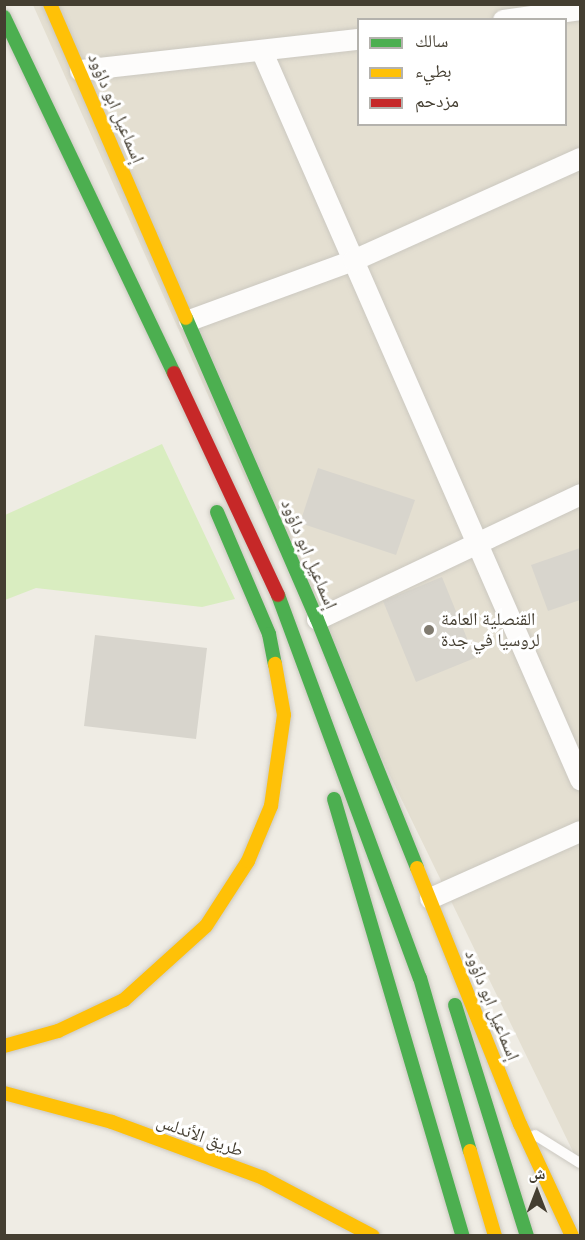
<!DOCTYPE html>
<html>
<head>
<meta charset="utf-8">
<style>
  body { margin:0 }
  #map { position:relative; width:585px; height:1240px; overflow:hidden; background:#efece4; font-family:Raleway,"Noto Naskh Arabic",sans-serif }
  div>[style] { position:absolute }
  .residential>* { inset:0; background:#e4dfd1 }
  .green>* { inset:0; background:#d9edc0 }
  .building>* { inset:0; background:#d8d5cd }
  .roads { filter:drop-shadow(0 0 2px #cbc8c0) drop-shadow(0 0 2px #cbc8c0) }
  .lane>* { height:10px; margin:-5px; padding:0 5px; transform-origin:5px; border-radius:5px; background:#fdfcfb }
  .street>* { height:21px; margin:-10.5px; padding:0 10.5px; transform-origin:10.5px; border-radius:10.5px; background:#fdfcfb }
  .fast>* { height:14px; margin:-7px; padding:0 7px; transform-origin:7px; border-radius:7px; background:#4caf50 }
  .slow>* { height:14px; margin:-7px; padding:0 7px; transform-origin:7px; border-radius:7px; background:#ffc107 }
  .jam>* { height:14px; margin:-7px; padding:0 7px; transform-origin:7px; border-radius:7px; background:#c62828 }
  .dots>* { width:16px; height:16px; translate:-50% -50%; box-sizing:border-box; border:3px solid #fff; border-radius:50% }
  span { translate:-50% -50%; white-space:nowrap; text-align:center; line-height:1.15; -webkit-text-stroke:6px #fff; paint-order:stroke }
  .street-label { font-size:18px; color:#443e31 }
  .poi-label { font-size:18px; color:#443e31 }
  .left { translate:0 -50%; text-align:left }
  .frame { position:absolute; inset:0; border:6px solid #443e31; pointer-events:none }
  .legend { position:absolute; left:357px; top:18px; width:210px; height:108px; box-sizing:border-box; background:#fff; border:2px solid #b4b2ad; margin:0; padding:8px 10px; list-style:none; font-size:18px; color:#443e31 }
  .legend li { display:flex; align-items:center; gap:12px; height:30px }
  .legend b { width:30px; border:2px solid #b4b2ad }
  .north { position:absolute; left:507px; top:1162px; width:60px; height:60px; -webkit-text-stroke:4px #fff; paint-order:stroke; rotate:0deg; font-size:16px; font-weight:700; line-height:24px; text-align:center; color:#443e31 }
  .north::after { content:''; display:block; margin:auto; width:21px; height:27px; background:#443e31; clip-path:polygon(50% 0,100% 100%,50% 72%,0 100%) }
</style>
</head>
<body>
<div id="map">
  <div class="residential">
    <div style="clip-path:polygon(evenodd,33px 5px,580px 5px,580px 1166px,247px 482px,33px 5px,358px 20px,566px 20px,566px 124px,358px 124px,358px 20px)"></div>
  </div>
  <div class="green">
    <div style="clip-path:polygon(162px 444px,235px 599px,202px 607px,36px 588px,5px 600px,5px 515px)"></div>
  </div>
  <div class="building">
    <div style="clip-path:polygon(318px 468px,415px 500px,396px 555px,300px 523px)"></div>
    <div style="clip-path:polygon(580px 548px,580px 600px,548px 611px,531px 565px)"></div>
    <div style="clip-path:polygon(442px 577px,475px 658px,416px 682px,383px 601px)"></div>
    <div style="clip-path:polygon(95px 635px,207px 648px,196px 739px,84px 726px)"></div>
  </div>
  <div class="roads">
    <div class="lane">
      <div style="left:535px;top:1135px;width:53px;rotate:31.9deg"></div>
    </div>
    <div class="street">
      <div style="left:503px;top:20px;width:78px;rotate:-8.1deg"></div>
      <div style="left:262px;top:52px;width:794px;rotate:66.37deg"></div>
      <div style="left:80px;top:70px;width:280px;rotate:-6.4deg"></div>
      <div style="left:189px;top:320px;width:175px;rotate:-20.1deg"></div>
      <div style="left:353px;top:260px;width:249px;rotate:-24.2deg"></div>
      <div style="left:317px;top:619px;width:291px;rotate:-25.4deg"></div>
      <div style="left:430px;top:898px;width:164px;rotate:-24.1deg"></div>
    </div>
    <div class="fast">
      <div style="left:4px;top:17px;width:395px;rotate:64.5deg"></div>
      <div style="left:186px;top:318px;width:328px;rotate:66.5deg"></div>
      <div style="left:317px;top:619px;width:268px;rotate:68.1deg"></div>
      <div style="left:217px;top:512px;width:133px;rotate:66.9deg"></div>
      <div style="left:269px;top:634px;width:31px;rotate:79deg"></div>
      <div style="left:278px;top:595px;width:408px;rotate:69.7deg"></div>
      <div style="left:420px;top:978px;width:180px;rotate:73.9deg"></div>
      <div style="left:334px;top:799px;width:456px;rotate:73.6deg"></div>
      <div style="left:455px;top:1005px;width:242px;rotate:72.7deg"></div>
    </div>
    <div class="slow">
      <div style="left:50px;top:4px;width:342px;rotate:66.6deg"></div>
      <div style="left:417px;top:868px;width:276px;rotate:68.1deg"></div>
      <div style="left:520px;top:1124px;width:123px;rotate:65.1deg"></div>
      <div style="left:4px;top:1046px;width:56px;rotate:-15.5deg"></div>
      <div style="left:58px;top:1031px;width:73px;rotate:-25.2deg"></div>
      <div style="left:124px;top:1000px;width:110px;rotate:-42.1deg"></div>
      <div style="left:206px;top:926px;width:77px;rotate:-57.1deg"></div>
      <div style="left:248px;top:861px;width:60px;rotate:-67.3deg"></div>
      <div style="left:271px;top:806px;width:92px;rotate:-81.9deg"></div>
      <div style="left:284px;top:715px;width:52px;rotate:-100deg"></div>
      <div style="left:4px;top:1093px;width:112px;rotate:15deg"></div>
      <div style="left:112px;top:1122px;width:161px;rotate:20.3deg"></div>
      <div style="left:263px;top:1178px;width:124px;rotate:27.8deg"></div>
      <div style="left:470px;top:1151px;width:89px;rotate:73.6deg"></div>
    </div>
    <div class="jam">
      <div style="left:174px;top:373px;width:245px;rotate:64.9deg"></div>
    </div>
  </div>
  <div class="dots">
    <div style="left:429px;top:630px;background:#807b70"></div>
  </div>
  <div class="street-label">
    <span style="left:116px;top:108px;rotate:67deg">إسماعيل ابو داؤود</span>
    <span style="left:309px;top:554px;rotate:67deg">إسماعيل ابو داؤود</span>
    <span style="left:492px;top:1005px;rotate:68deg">إسماعيل ابو داؤود</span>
    <span style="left:200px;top:1136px;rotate:20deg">طريق الأندلس</span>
  </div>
  <div class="poi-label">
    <span class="left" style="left:441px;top:630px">القنصلية العامة<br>لروسيا في جدة</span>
  </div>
  <div class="frame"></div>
  <ul class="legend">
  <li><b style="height:8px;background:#4caf50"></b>سالك</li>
  <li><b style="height:8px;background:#ffc107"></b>بطيء</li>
  <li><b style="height:8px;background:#c62828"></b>مزدحم</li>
  </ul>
  <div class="north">ش</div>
</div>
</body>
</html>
